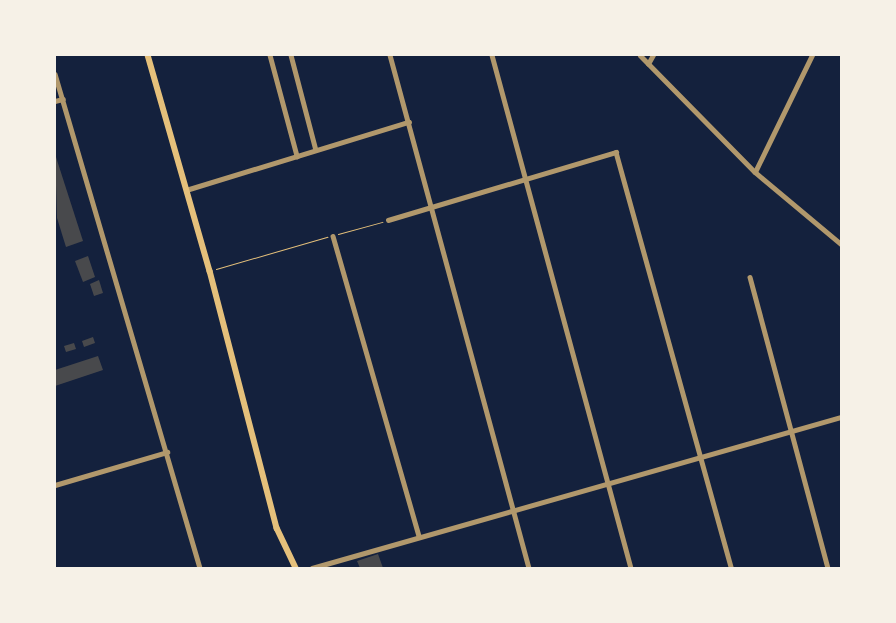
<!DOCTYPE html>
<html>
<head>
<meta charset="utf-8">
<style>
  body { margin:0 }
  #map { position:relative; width:896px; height:623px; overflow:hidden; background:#14213d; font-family:"Public Sans",sans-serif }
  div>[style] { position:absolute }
  .building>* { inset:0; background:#48494c }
  .path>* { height:1px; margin:-0.5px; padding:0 0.5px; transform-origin:0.5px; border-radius:0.5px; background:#e5c07b }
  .minor>* { height:4.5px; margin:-2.25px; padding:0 2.25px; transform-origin:2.25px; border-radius:2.25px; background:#b1986c }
  .secondary>* { height:5.5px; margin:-2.75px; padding:0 2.75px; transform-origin:2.75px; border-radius:2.75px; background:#e5c07b }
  span { translate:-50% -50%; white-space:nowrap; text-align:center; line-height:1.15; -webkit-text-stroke:5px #f6f1e7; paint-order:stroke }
  .frame { position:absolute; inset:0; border:56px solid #f6f1e7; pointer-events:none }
</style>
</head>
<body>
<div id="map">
  <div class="building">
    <div style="clip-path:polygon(55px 154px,83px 241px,66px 247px,57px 218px)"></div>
    <div style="clip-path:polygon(88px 256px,95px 277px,83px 282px,75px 261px)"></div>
    <div style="clip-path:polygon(99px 280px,103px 293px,94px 296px,90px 284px)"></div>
    <div style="clip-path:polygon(93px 337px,95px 343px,84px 347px,82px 341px)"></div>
    <div style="clip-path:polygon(74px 343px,76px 349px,66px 352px,64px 346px)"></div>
    <div style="clip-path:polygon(98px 356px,103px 370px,55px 386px,55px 370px)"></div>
    <div style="clip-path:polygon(378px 554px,383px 568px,360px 568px,357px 561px)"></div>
  </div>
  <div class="path">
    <div style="left:338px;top:234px;width:46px;rotate:-15.3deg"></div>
    <div style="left:216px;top:269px;width:116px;rotate:-16.1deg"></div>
  </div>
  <div class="minor">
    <div style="left:270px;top:55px;width:105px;rotate:75deg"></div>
    <div style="left:291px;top:55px;width:98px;rotate:75.3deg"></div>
    <div style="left:390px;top:55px;width:531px;rotate:74.84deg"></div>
    <div style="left:492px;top:55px;width:531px;rotate:74.84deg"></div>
    <div style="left:640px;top:55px;width:164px;rotate:45.5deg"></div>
    <div style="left:755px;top:172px;width:112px;rotate:39.9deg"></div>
    <div style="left:648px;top:64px;width:10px;rotate:-61deg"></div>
    <div style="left:55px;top:74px;width:515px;rotate:73.64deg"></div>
    <div style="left:55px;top:101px;width:8px;rotate:-14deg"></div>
    <div style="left:755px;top:172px;width:130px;rotate:-64deg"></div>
    <div style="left:186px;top:190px;width:233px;rotate:-17deg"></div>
    <div style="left:388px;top:220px;width:238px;rotate:-16.6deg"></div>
    <div style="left:616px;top:152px;width:432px;rotate:74.5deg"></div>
    <div style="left:333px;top:236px;width:312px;rotate:74deg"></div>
    <div style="left:750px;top:277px;width:301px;rotate:75deg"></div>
    <div style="left:55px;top:485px;width:117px;rotate:-16.4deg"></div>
    <div style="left:312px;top:568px;width:550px;rotate:-15.93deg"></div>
  </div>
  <div class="secondary">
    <div style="left:148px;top:55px;width:225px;rotate:74deg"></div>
    <div style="left:210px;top:271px;width:266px;rotate:75.4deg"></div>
    <div style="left:277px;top:528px;width:44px;rotate:64.6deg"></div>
  </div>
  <div class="frame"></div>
</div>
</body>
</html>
